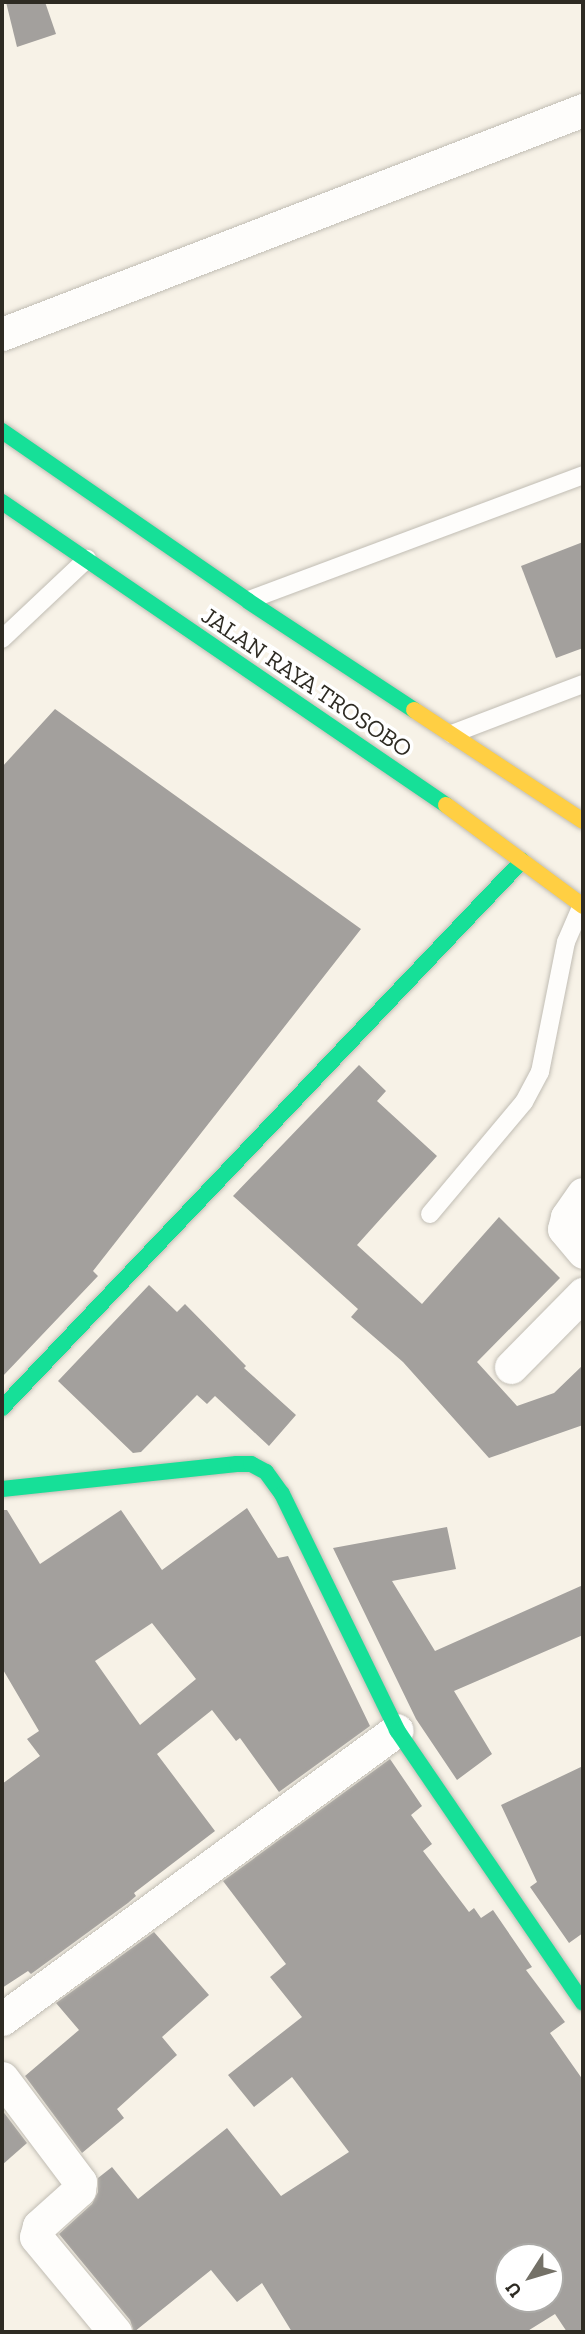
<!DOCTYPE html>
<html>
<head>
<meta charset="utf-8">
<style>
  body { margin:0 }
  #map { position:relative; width:585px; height:2334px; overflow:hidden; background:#f7f2e7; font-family:"Zilla Slab",serif }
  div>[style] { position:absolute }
  .building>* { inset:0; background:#a3a09d }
  .roads { filter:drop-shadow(0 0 2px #c1bdb4) drop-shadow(0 0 2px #c1bdb4) }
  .lane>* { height:18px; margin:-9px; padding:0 9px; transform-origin:9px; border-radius:9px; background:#fefdfb }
  .street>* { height:33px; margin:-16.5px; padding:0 16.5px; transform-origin:16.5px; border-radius:16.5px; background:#fefdfb }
  .fast>* { height:16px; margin:-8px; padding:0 8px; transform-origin:8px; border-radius:8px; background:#16e098 }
  .slow>* { height:16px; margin:-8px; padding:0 8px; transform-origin:8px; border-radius:8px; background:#ffcf43 }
  span { translate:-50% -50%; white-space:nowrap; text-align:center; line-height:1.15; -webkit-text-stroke:7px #fff; paint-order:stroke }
  .street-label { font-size:24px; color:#2e2b23 }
  .frame { position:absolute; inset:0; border:4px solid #2e2b23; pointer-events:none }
  .north { position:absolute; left:494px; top:2243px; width:70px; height:70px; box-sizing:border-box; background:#fff; border:2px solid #abaaa7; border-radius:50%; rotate:233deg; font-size:19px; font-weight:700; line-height:28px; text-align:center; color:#2e2b23 }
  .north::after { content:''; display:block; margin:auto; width:24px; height:32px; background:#747168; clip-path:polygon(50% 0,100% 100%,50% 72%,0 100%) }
</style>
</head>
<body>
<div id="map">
  <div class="building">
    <div style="clip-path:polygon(6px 2px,45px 2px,56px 34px,17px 47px)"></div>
    <div style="clip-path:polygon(583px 542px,583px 648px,556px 658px,521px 566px)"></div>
    <div style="clip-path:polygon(55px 709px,361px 929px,93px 1271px,98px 1276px,2px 1377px,2px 767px)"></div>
    <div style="clip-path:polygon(359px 1065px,386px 1091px,377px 1101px,437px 1156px,357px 1245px,422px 1304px,499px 1217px,560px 1278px,477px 1362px,517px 1406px,554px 1393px,583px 1365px,583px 1425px,489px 1458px,403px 1362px,351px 1317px,358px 1309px,233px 1196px)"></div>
    <div style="clip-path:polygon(149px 1285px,177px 1312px,185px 1304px,246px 1366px,244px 1368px,296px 1415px,269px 1446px,215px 1396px,207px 1404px,197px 1395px,141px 1452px,133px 1453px,58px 1381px)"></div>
    <div style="clip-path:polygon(evenodd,247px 1508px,278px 1558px,288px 1556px,370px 1726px,279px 1792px,240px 1738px,236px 1741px,212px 1710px,157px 1754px,215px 1831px,134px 1893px,136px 1896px,128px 1903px,31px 1974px,28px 1971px,2px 1988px,2px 1784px,40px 1756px,27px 1739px,39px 1731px,2px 1668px,2px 1510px,7px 1510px,40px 1564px,121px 1510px,162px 1570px,247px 1508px,152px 1623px,196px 1679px,140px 1725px,95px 1661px,152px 1623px)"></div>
    <div style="clip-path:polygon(447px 1527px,456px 1569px,392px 1581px,435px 1651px,583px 1585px,583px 1635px,454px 1691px,492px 1754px,457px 1780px,416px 1719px,333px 1548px)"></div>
    <div style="clip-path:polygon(evenodd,390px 1759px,422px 1806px,411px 1815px,432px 1844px,423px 1851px,469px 1912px,474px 1908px,481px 1918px,493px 1910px,532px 1967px,526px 1970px,565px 2022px,550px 2033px,583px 2080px,583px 2332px,567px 2332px,555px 2314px,526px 2332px,292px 2332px,262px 2283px,237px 2302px,211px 2270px,134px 2332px,130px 2320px,59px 2234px,92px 2204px,98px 2192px,98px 2178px,112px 2167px,138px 2199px,227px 2128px,281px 2196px,349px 2152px,292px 2077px,254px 2107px,228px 2075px,302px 2017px,270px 1977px,286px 1964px,223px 1881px,390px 1759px,508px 2257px,550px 2257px,550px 2299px,508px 2299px,508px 2257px)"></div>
    <div style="clip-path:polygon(583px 1766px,583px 1933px,569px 1943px,530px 1887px,537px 1882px,501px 1805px)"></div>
    <div style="clip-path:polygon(154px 1932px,209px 1995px,162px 2037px,177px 2055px,117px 2109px,124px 2118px,82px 2153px,25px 2076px,79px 2030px,56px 2003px)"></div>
    <div style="clip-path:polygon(2px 2110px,27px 2143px,2px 2165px)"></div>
  </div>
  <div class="roads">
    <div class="lane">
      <div style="left:249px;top:600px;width:357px;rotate:-20.5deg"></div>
      <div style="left:2px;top:639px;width:117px;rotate:-43.3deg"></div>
      <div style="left:452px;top:734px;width:140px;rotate:-20.9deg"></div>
      <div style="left:430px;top:1214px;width:146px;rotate:-50deg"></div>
      <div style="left:524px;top:1102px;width:34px;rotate:-62deg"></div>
      <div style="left:540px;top:1072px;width:133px;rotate:-78.7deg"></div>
      <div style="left:566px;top:942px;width:40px;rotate:-66.6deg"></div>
    </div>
    <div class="street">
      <div style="left:2px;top:334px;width:623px;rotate:-21.08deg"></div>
      <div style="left:583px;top:1194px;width:28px;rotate:125deg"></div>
      <div style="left:567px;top:1217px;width:12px;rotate:104deg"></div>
      <div style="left:564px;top:1229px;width:30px;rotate:50deg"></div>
      <div style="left:511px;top:1367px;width:103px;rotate:-45.4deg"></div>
      <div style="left:2px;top:2019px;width:489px;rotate:-36.2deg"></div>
      <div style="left:2px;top:2078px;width:130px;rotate:53.1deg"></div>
      <div style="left:80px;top:2182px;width:8px;rotate:97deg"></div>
      <div style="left:79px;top:2190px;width:54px;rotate:138deg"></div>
      <div style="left:39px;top:2226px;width:11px;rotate:105deg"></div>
      <div style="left:36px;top:2237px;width:124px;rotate:50.3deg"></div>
    </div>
    <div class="fast">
      <div style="left:2px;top:431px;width:299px;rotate:34.6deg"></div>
      <div style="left:248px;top:601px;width:199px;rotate:33.3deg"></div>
      <div style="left:2px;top:502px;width:538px;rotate:34.31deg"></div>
      <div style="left:2px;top:1408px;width:755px;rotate:-46.45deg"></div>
      <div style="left:2px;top:1489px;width:236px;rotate:-6.1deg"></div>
      <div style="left:237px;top:1464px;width:14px"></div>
      <div style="left:251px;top:1464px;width:17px;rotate:28deg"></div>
      <div style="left:266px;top:1472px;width:27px;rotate:54deg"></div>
      <div style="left:282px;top:1494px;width:263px;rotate:64deg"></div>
      <div style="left:397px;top:1730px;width:330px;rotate:55.7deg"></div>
    </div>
    <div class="slow">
      <div style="left:414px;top:710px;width:202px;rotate:33.3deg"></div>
      <div style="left:446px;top:805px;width:170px;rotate:36.4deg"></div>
    </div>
  </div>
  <div class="street-label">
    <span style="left:307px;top:682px;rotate:34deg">JALAN RAYA TROSOBO</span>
  </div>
  <div class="frame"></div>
  <div class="north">U</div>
</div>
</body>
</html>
